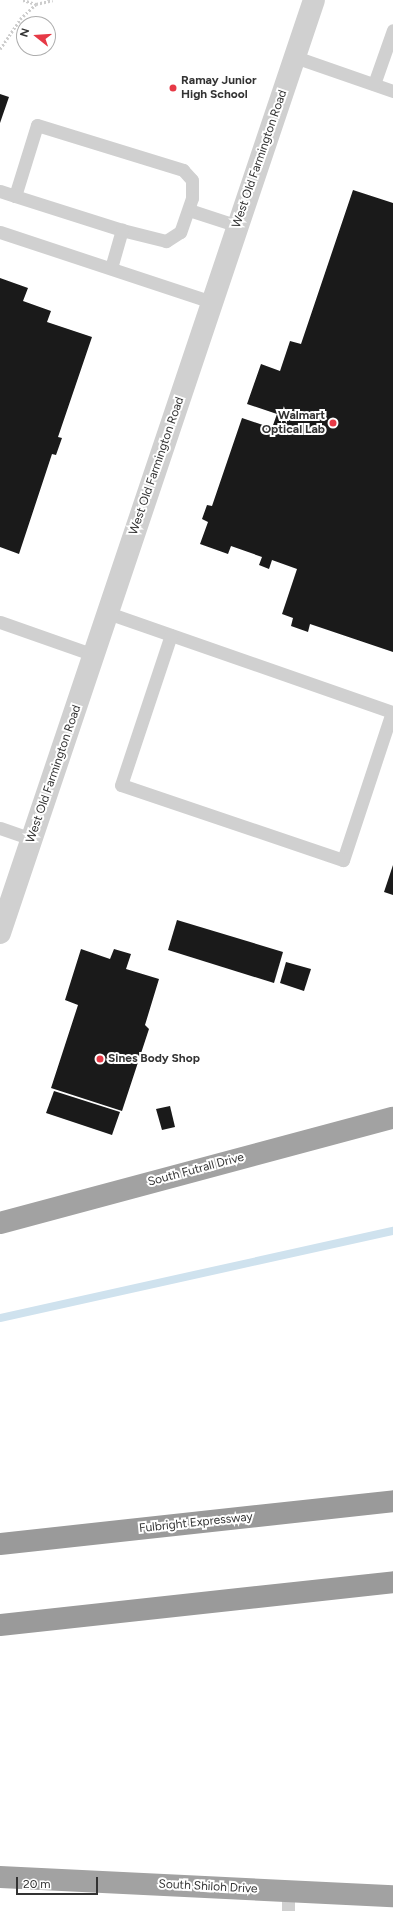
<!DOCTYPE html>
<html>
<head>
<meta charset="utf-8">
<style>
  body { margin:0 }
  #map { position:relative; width:393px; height:1911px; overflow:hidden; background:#fff; font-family:Figtree,sans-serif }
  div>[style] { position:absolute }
  .stream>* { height:8px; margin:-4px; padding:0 4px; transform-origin:4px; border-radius:4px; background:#cfe2ee }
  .building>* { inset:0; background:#1a1a1a }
  .path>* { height:2.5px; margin-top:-1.25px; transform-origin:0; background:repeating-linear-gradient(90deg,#cdcdcd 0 2px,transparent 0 4px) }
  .service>* { height:13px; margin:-6.5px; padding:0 6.5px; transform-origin:6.5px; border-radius:6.5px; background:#d0d0d0 }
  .minor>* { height:22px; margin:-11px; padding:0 11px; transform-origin:11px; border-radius:11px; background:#d0d0d0 }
  .trunk>* { height:22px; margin:-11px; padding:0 11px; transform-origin:11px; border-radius:11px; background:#a2a2a2 }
  .motorway>* { height:22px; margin:-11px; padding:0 11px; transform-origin:11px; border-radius:11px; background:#9a9a9a }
  .dots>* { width:11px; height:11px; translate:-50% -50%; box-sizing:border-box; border:2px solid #fff; border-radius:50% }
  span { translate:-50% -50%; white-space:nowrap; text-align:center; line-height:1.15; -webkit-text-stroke:4px #fff; paint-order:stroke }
  .poi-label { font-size:12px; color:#333; font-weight:700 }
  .left { translate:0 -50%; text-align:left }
  .right { translate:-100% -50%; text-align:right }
  .street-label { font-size:12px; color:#333 }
  .north { position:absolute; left:16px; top:16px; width:40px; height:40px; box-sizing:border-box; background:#fff; border:1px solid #adadad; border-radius:50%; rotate:287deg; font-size:11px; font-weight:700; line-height:16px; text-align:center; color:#333 }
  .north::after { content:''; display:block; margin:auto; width:14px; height:18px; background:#e63946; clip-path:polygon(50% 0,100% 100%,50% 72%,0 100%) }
  .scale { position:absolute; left:16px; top:1877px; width:82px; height:18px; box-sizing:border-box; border:2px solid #333; border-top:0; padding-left:5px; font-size:12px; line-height:14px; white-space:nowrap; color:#333; -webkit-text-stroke:3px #fff; paint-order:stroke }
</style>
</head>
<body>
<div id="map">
  <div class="stream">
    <div style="left:0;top:1318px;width:403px;rotate:-12.5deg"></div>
  </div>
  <div class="building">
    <div style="clip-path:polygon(0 94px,9px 97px,0 123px)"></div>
    <div style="clip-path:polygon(353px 190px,393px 203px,393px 652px,310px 624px,308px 632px,291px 626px,293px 618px,282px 614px,297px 569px,272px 560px,269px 569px,259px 565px,262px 557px,231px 546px,228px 554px,200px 544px,208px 522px,202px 519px,207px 505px,212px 506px,242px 418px,272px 428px,277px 414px,247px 404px,261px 364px,280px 371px,290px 341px,301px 344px)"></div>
    <div style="clip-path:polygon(0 278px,28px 288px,23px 301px,51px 311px,47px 322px,92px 337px,58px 437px,62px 438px,56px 455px,52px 454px,19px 554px,0 547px)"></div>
    <div style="clip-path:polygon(393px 865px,393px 895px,384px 892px)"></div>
    <div style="clip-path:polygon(177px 920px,283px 952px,274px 983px,168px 950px)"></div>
    <div style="clip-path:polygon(81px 949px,110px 959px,114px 949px,131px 954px,126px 969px,159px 979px,145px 1025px,149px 1029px,122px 1111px,51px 1088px,78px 1005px,65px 1000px)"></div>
    <div style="clip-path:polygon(286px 962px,311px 969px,304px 991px,280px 983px)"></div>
    <div style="clip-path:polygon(54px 1091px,120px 1112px,112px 1135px,46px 1113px)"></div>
    <div style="clip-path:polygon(170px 1106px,175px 1127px,162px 1130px,156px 1109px)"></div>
  </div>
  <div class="path">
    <div style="left:23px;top:0;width:14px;rotate:17deg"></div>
    <div style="left:36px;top:4px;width:17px;rotate:-13deg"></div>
    <div style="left:0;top:49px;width:36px;rotate:-56deg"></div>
    <div style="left:20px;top:19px;width:22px;rotate:-43deg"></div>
  </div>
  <div class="service">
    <div style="left:295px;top:57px;width:104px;rotate:19.1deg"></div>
    <div style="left:374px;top:84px;width:57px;rotate:-70.6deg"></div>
    <div style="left:37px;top:125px;width:153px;rotate:17.1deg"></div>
    <div style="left:183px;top:170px;width:13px;rotate:48deg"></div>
    <div style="left:192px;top:180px;width:18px;rotate:90deg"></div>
    <div style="left:192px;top:198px;width:36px;rotate:109deg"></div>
    <div style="left:180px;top:232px;width:17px;rotate:147deg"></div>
    <div style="left:166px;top:241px;width:45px;rotate:-166deg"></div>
    <div style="left:122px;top:230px;width:112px;rotate:-162.4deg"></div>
    <div style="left:15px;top:196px;width:74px;rotate:-72.8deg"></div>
    <div style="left:0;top:191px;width:16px;rotate:18deg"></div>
    <div style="left:189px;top:210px;width:52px;rotate:18.1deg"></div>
    <div style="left:0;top:232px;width:223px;rotate:18.3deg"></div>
    <div style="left:111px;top:268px;width:40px;rotate:-74deg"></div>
    <div style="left:108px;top:613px;width:301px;rotate:19.2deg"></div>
    <div style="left:392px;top:712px;width:156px;rotate:108.3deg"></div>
    <div style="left:343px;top:860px;width:234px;rotate:-161.3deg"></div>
    <div style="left:121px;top:785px;width:158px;rotate:-71.6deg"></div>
    <div style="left:0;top:622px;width:100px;rotate:19.3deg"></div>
    <div style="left:0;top:828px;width:34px;rotate:19deg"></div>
    <div style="left:288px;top:1911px;width:20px;rotate:-90deg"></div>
  </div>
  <div class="minor">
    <div style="left:0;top:933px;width:984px;rotate:-71.4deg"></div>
  </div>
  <div class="trunk">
    <div style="left:0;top:1223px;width:407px;rotate:-15deg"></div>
    <div style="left:0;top:1877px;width:393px;rotate:2.8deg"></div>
  </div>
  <div class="motorway">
    <div style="left:0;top:1544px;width:395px;rotate:-6.2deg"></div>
    <div style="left:0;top:1625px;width:395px;rotate:-6.2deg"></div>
  </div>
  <div class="dots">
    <div style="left:173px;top:88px;background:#e63946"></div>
    <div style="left:333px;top:423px;background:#e63946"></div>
    <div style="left:100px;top:1059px;background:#e63946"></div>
  </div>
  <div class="poi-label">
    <span class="left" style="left:181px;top:88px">Ramay Junior<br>High School</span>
    <span class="right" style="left:325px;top:423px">Walmart<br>Optical Lab</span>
    <span class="left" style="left:108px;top:1059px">Sines Body Shop</span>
  </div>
  <div class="street-label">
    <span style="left:260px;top:159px;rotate:-71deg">West Old Farmington Road</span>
    <span style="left:157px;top:466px;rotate:-71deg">West Old Farmington Road</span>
    <span style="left:54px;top:774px;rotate:-71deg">West Old Farmington Road</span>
    <span style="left:196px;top:1170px;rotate:-15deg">South Futrall Drive</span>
    <span style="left:196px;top:1523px;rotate:-6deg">Fulbright Expressway</span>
    <span style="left:208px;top:1887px;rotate:3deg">South Shiloh Drive</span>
  </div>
  <div class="north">N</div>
  <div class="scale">20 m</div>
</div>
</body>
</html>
